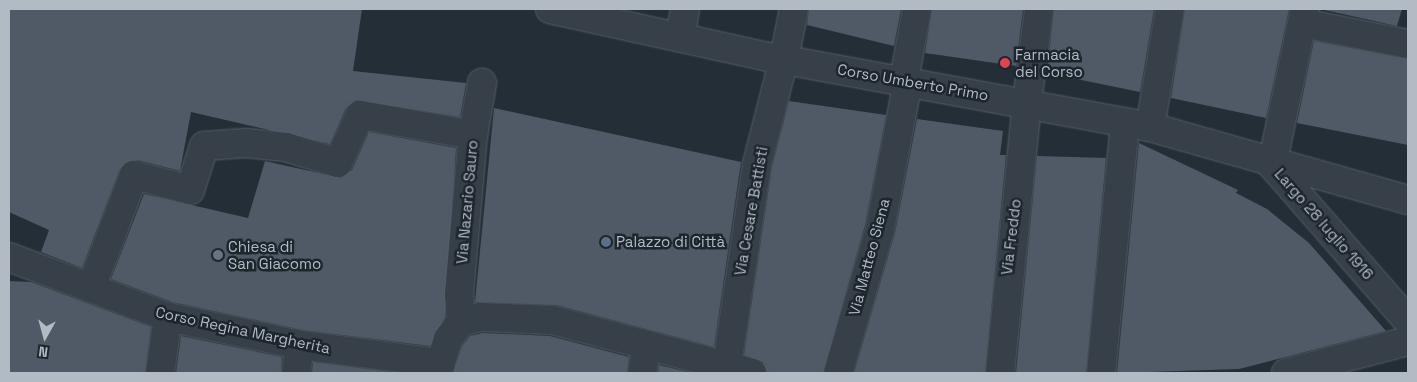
<!DOCTYPE html>
<html>
<head>
<meta charset="utf-8">
<style>
  body { margin:0 }
  #map { position:relative; width:1417px; height:382px; overflow:hidden; background:#242e37; font-family:"Space Grotesk",sans-serif }
  div>[style] { position:absolute }
  .building>* { inset:0; background:#4f5a66 }
  .roads { filter:drop-shadow(0 0 1px #555e66) drop-shadow(0 0 1px #555e66) }
  .pedestrian>* { height:28px; margin:-14px; padding:0 14px; transform-origin:14px; border-radius:14px; background:#374048 }
  .minor>* { height:28px; margin:-14px; padding:0 14px; transform-origin:14px; border-radius:14px; background:#374048 }
  .dots>* { width:14px; height:14px; translate:-50% -50%; box-sizing:border-box; border:2px solid #1d252d; border-radius:50% }
  span { translate:-50% -50%; white-space:nowrap; text-align:center; line-height:1.15; -webkit-text-stroke:5px #1d252d; paint-order:stroke }
  .poi-label { font-size:15px; color:#b2bbc4 }
  .left { translate:0 -50%; text-align:left }
  .street-label { font-size:15px; color:#b2bbc4 }
  .frame { position:absolute; inset:0; border:10px solid #b2bbc4; pointer-events:none }
  .north { position:absolute; left:20px; top:312px; width:50px; height:50px; -webkit-text-stroke:4px #1d252d; paint-order:stroke; rotate:187deg; font-size:14px; font-weight:700; line-height:20px; text-align:center; color:#b2bbc4 }
  .north::after { content:''; display:block; margin:auto; width:18px; height:22px; background:#b2bbc4; clip-path:polygon(50% 0,100% 100%,50% 72%,0 100%) }
</style>
</head>
<body>
<div id="map">
  <div class="building">
    <div style="clip-path:polygon(9px 9px,362px 9px,353px 71px,466px 83px,460px 117px,356px 100px,346px 108px,330px 144px,191px 112px,180px 171px,138px 160px,120px 169px,82px 268px,41px 252px,49px 230px,9px 212px)"></div>
    <div style="clip-path:polygon(809px 9px,901px 9px,894px 46px,807px 25px)"></div>
    <div style="clip-path:polygon(932px 9px,1023px 9px,1016px 66px,925px 53px)"></div>
    <div style="clip-path:polygon(1054px 9px,1154px 9px,1140px 92px,1047px 73px)"></div>
    <div style="clip-path:polygon(1185px 9px,1289px 9px,1266px 118px,1171px 98px)"></div>
    <div style="clip-path:polygon(1320px 9px,1402px 9px,1397px 26px)"></div>
    <div style="clip-path:polygon(1314px 41px,1408px 59px,1408px 145px,1297px 123px)"></div>
    <div style="clip-path:polygon(789px 101px,886px 115px,865px 225px,823px 373px,767px 373px,763px 362px,744px 355px,772px 167px)"></div>
    <div style="clip-path:polygon(494px 108px,741px 162px,714px 347px,556px 305px,475px 302px)"></div>
    <div style="clip-path:polygon(917px 119px,1003px 131px,1000px 155px,1006px 155px,985px 373px,854px 373px,895px 233px)"></div>
    <div style="clip-path:polygon(369px 132px,456px 148px,445px 317px,430px 346px,303px 330px,172px 302px,111px 279px,144px 194px,248px 218px,265px 161px,341px 178px,352px 170px)"></div>
    <div style="clip-path:polygon(1139px 143px,1238px 190px,1236px 193px,1267px 209px,1309px 243px,1386px 331px,1239px 369px,1117px 373px)"></div>
    <div style="clip-path:polygon(1037px 156px,1106px 158px,1086px 373px,1016px 373px)"></div>
    <div style="clip-path:polygon(9px 281px,31px 282px,151px 327px,145px 373px,9px 373px)"></div>
    <div style="clip-path:polygon(483px 333px,550px 336px,629px 357px,627px 373px,453px 373px,462px 346px,470px 336px)"></div>
    <div style="clip-path:polygon(181px 336px,282px 357px,281px 373px,176px 373px)"></div>
    <div style="clip-path:polygon(313px 362px,398px 373px,312px 373px)"></div>
    <div style="clip-path:polygon(659px 365px,692px 373px,658px 373px)"></div>
  </div>
  <div class="roads">
    <div class="pedestrian">
      <div style="left:550px;top:9px;width:224px;rotate:12.4deg"></div>
      <div style="left:769px;top:57px;width:387px;rotate:10.4deg"></div>
      <div style="left:1150px;top:127px;width:268px;rotate:15.8deg"></div>
      <div style="left:1272px;top:165px;width:207px;rotate:48.9deg"></div>
      <div style="left:727px;top:365px;width:203px;rotate:-81.5deg"></div>
      <div style="left:757px;top:164px;width:108px;rotate:-75.6deg"></div>
      <div style="left:160px;top:373px;width:57px;rotate:-81.9deg"></div>
      <div style="left:296px;top:373px;width:28px;rotate:-82deg"></div>
      <div style="left:642px;top:373px;width:29px;rotate:-80deg"></div>
      <div style="left:838px;top:373px;width:150px;rotate:-73.7deg"></div>
      <div style="left:880px;top:229px;width:151px;rotate:-79.3deg"></div>
      <div style="left:1000px;top:373px;width:272px;rotate:-84.3deg"></div>
      <div style="left:1101px;top:373px;width:252px;rotate:-84.5deg"></div>
    </div>
    <div class="minor">
      <div style="left:560px;top:11px;width:2px;rotate:-63deg"></div>
      <div style="left:1302px;top:23px;width:108px;rotate:11.2deg"></div>
      <div style="left:681px;top:34px;width:25px;rotate:-81deg"></div>
      <div style="left:784px;top:59px;width:51px;rotate:-78.7deg"></div>
      <div style="left:904px;top:80px;width:72px;rotate:-79.6deg"></div>
      <div style="left:1027px;top:102px;width:94px;rotate:-82.6deg"></div>
      <div style="left:1150px;top:127px;width:120px;rotate:-80.4deg"></div>
      <div style="left:1272px;top:165px;width:159px;rotate:-78.1deg"></div>
      <div style="left:9px;top:257px;width:170px;rotate:20.7deg"></div>
      <div style="left:168px;top:317px;width:135px;rotate:12deg"></div>
      <div style="left:300px;top:345px;width:142px;rotate:7.3deg"></div>
      <div style="left:441px;top:363px;width:25px;rotate:-74deg"></div>
      <div style="left:448px;top:339px;width:21px;rotate:-53deg"></div>
      <div style="left:461px;top:322px;width:21px;rotate:-14deg"></div>
      <div style="left:481px;top:317px;width:71px;rotate:2.4deg"></div>
      <div style="left:552px;top:320px;width:207px;rotate:14.8deg"></div>
      <div style="left:91px;top:288px;width:121px;rotate:-69.2deg"></div>
      <div style="left:134px;top:175px;width:58px;rotate:15deg"></div>
      <div style="left:190px;top:190px;width:46px;rotate:-72.3deg"></div>
      <div style="left:204px;top:146px;width:42px;rotate:-4.1deg"></div>
      <div style="left:246px;top:143px;width:40px;rotate:5.7deg"></div>
      <div style="left:286px;top:147px;width:54px;rotate:17.1deg"></div>
      <div style="left:338px;top:163px;width:53px;rotate:-65.4deg"></div>
      <div style="left:360px;top:115px;width:115px;rotate:10deg"></div>
      <div style="left:461px;top:322px;width:28px;rotate:-94deg"></div>
      <div style="left:459px;top:294px;width:160px;rotate:-85deg"></div>
      <div style="left:473px;top:135px;width:53px;rotate:-80.2deg"></div>
      <div style="left:1286px;top:373px;width:126px;rotate:-14.7deg"></div>
    </div>
  </div>
  <div class="dots">
    <div style="left:1005px;top:63px;background:#e0444e"></div>
    <div style="left:606px;top:242px;background:#5c6f8a"></div>
    <div style="left:218px;top:255px;background:#6b7280"></div>
  </div>
  <div class="poi-label">
    <span class="left" style="left:1015px;top:63px">Farmacia<br>del Corso</span>
    <span class="left" style="left:616px;top:242px">Palazzo di Città</span>
    <span class="left" style="left:228px;top:255px">Chiesa di<br>San Giacomo</span>
  </div>
  <div class="street-label">
    <span style="left:913px;top:82px;rotate:10deg">Corso Umberto Primo</span>
    <span style="left:467px;top:202px;rotate:-85deg">Via Nazario Sauro</span>
    <span style="left:751px;top:211px;rotate:-80deg">Via Cesare Battisti</span>
    <span style="left:1324px;top:224px;rotate:49deg">Largo 28 luglio 1916</span>
    <span style="left:1011px;top:237px;rotate:-83deg">Via Freddo</span>
    <span style="left:869px;top:257px;rotate:-75deg">Via Matteo Siena</span>
    <span style="left:243px;top:330px;rotate:12deg">Corso Regina Margherita</span>
  </div>
  <div class="frame"></div>
  <div class="north">N</div>
</div>
</body>
</html>
